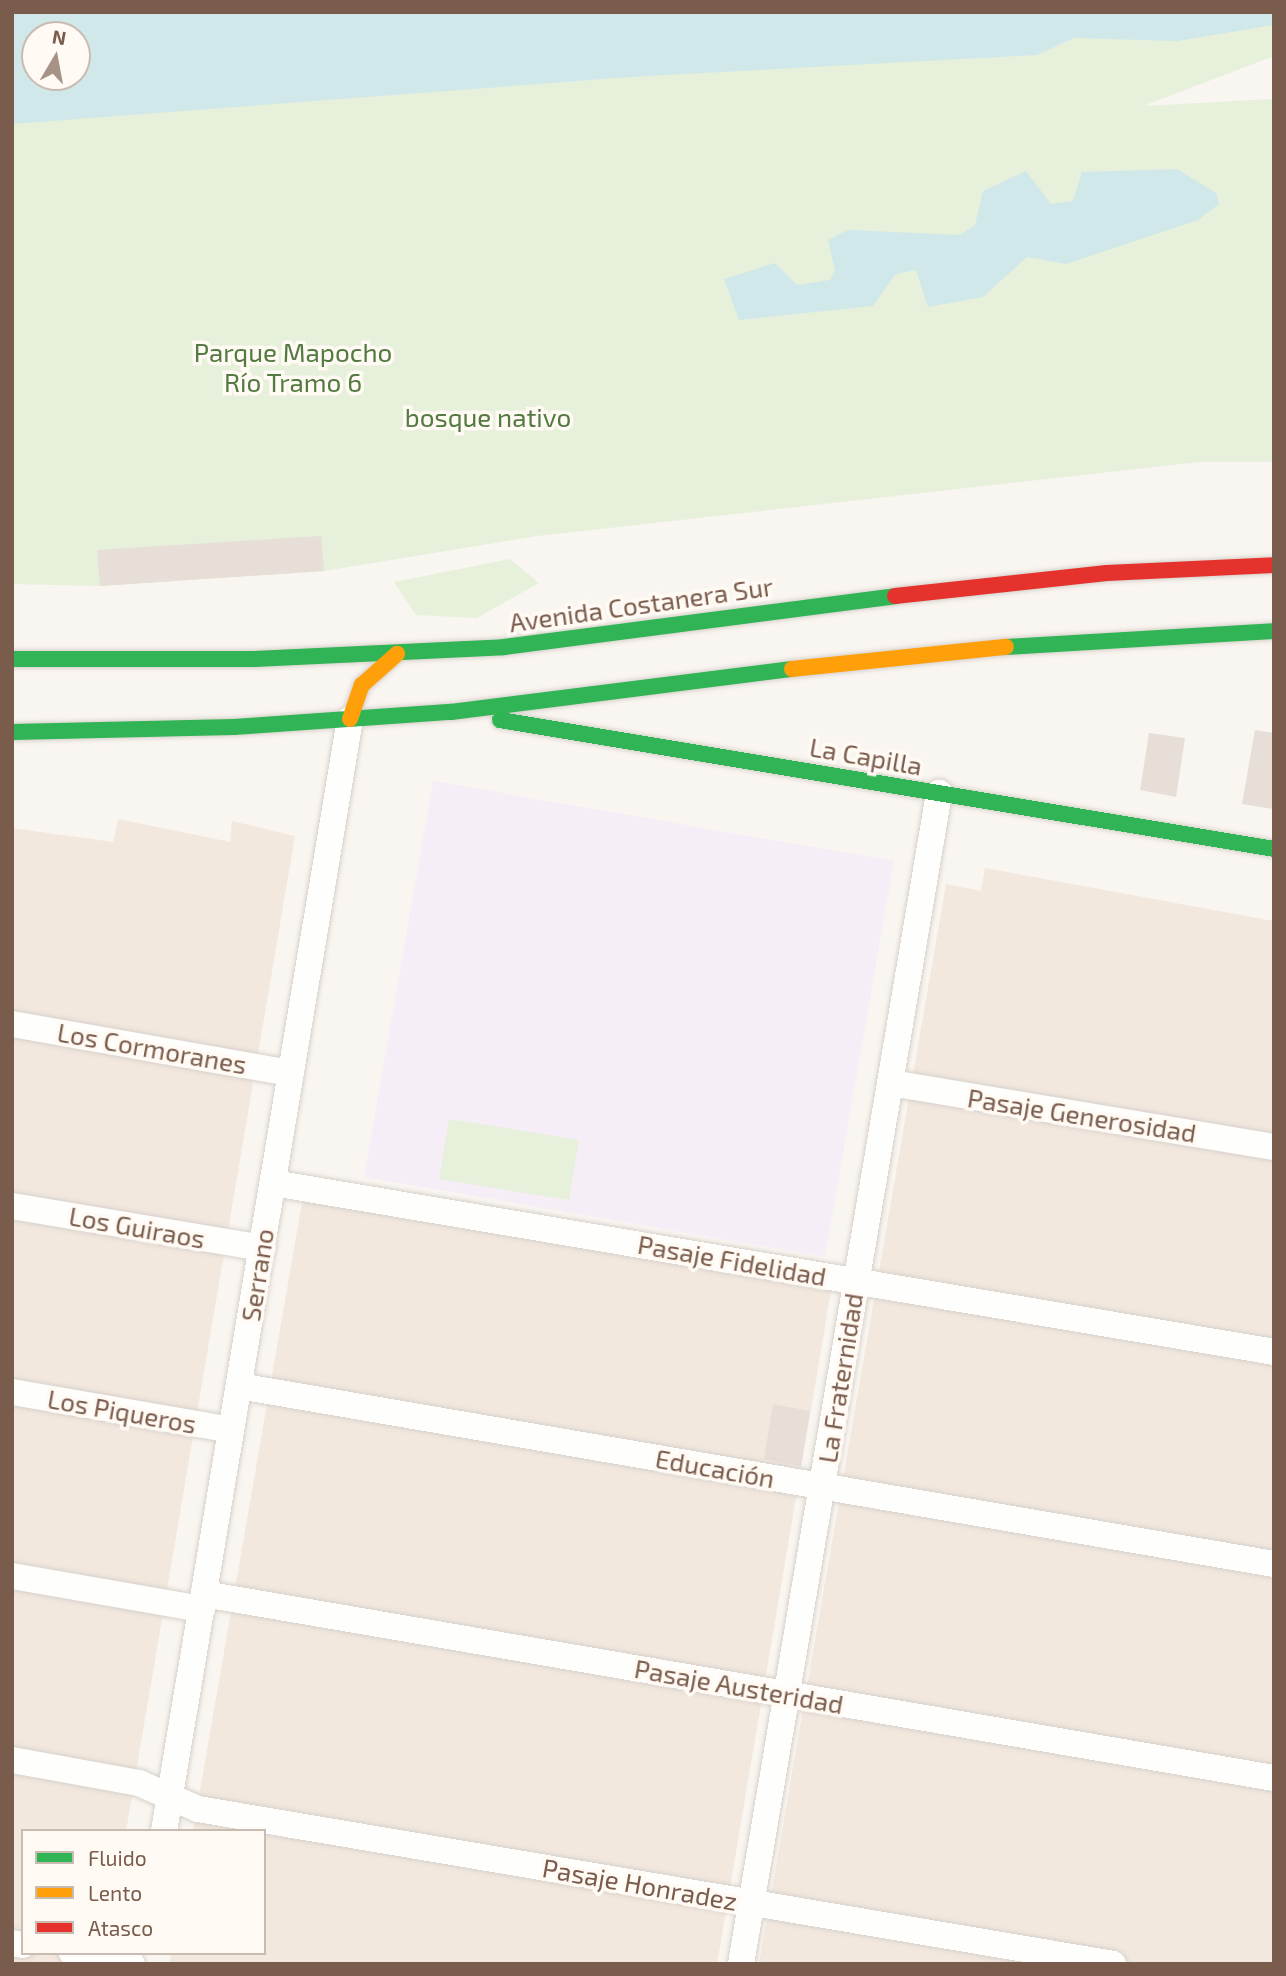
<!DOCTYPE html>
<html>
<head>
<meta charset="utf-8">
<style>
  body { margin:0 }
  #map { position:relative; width:1286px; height:1976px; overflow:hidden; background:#f9f5f0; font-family:"Exo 2",sans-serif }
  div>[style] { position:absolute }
  .residential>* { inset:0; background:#f2e8de }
  .education>* { inset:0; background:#f6eef6 }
  .green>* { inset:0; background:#e7f0db }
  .water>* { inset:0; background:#d0e8ea }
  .building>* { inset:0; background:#e6ded7 }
  .roads { filter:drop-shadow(0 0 2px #d7d1cb) drop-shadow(0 0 2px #d7d1cb) }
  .street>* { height:26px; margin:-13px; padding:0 13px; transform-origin:13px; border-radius:13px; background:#fefefd }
  .fast>* { height:16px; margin:-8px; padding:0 8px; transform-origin:8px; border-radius:8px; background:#30b455 }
  .slow>* { height:16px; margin:-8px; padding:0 8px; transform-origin:8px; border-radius:8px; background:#ff9f0a }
  .jam>* { height:16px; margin:-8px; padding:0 8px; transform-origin:8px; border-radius:8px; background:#e5322d }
  span { translate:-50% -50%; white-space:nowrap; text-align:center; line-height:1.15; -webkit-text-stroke:7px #fffaf3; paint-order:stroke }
  .park-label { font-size:26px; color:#537a41 }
  .street-label { font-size:26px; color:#7a5c4d }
  .frame { position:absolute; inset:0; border:14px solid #7a5c4d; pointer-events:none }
  .legend { position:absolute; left:21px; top:1829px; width:245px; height:126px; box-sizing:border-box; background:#fffaf3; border:2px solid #cabbb1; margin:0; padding:9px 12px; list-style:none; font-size:21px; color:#7a5c4d }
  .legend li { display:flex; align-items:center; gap:14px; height:35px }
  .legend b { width:35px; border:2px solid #cabbb1 }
  .north { position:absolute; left:21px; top:21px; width:70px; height:70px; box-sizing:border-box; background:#fffaf3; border:2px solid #cabbb1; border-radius:50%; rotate:10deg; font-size:19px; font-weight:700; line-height:28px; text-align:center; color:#7a5c4d }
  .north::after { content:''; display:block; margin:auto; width:24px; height:32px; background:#a69286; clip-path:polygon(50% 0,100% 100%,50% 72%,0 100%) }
</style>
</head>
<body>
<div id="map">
  <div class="residential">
    <div style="clip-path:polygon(118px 819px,230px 842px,232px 821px,295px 836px,126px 1831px,23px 1831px,23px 1953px,105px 1953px,103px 1964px,12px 1964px,12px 828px,113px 842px)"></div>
    <div style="clip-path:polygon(985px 868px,1274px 921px,1274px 1964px,759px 1964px,946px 884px,981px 891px)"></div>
    <div style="clip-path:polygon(303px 1197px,831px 1291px,717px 1964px,170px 1964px,171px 1953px,264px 1953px,264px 1831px,193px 1831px)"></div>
  </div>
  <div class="education">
    <div style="clip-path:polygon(433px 781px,894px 861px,825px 1257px,364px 1177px)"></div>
  </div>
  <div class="green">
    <div style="clip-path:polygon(evenodd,12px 12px,1274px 12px,1274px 56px,1143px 106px,1274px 99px,1274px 462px,1199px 462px,537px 536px,324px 571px,100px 586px,12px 584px,12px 12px,35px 35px,77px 35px,77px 77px,35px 77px,35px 35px)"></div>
    <div style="clip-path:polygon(510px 559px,539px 583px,477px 618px,416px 615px,394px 582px)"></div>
    <div style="clip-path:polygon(449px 1119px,579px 1140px,569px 1200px,439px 1179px)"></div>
  </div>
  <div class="water">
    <div style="clip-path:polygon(evenodd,12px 12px,1274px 12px,1274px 25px,1177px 41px,1074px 38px,1037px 55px,630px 77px,12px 124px,12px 12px,35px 35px,77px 35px,77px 77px,35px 77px,35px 35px)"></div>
    <div style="clip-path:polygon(1177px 169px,1216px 193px,1219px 204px,1198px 220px,1066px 264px,1027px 257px,983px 297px,928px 307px,916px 270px,896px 274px,873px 306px,739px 320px,724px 279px,775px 263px,797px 285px,830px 280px,835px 271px,828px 240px,848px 230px,960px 235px,975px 225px,983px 191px,1026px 171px,1051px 204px,1073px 201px,1082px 172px)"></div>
  </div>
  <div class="building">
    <div style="clip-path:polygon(321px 536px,324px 571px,100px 586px,97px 550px)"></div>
    <div style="clip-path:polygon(1255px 730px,1274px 733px,1274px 809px,1242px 804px)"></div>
    <div style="clip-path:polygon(1149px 733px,1185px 738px,1176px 797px,1140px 790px)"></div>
    <div style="clip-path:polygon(773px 1404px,810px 1411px,801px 1466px,764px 1459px)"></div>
  </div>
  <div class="roads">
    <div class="street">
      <div style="left:12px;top:1024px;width:283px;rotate:10deg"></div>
      <div style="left:891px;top:1083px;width:388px;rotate:9.5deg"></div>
      <div style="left:273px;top:1183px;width:1015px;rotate:9.58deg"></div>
      <div style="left:12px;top:1206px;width:254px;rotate:9.5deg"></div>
      <div style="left:239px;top:1386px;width:1050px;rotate:9.76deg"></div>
      <div style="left:12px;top:1392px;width:222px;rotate:9.8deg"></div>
      <div style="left:12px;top:1576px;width:193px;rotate:9.9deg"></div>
      <div style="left:204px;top:1594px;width:1086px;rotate:9.76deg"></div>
      <div style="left:12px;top:1760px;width:129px;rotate:10.3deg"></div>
      <div style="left:139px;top:1783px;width:64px;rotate:23.8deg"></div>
      <div style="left:198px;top:1809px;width:928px;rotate:9.61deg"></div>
      <div style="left:164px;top:1831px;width:1127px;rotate:-80.5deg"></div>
      <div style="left:12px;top:1943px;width:11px;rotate:10deg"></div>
      <div style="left:72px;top:1953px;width:61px;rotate:10.4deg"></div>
      <div style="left:741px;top:1964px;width:1188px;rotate:-80.4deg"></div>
    </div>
    <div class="fast">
      <div style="left:1006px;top:647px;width:268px;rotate:-3.4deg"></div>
      <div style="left:12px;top:659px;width:242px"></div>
      <div style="left:254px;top:659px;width:250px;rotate:-2.7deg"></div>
      <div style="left:504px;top:647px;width:394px;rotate:-7.4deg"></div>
      <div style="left:500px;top:720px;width:785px;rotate:9.46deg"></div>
      <div style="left:12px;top:732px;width:222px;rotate:-1.3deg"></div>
      <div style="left:234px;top:727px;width:218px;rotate:-4deg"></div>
      <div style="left:451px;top:712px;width:344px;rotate:-7.2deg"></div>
    </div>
    <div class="slow">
      <div style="left:792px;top:669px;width:215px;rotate:-5.9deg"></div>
      <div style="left:350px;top:719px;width:36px;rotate:-71deg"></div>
      <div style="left:362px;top:685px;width:47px;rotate:-41.5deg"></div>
    </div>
    <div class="jam">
      <div style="left:895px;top:596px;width:213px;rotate:-6.2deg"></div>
      <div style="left:1107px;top:573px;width:167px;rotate:-2.7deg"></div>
    </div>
  </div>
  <div class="park-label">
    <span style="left:293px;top:367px">Parque Mapocho<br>Río Tramo 6</span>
    <span style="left:488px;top:417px">bosque nativo</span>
  </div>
  <div class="street-label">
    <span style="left:641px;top:604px;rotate:-8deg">Avenida Costanera Sur</span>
    <span style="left:866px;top:756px;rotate:10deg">La Capilla</span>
    <span style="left:152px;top:1048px;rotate:10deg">Los Cormoranes</span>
    <span style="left:1082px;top:1115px;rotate:9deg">Pasaje Generosidad</span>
    <span style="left:137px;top:1227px;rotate:10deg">Los Guiraos</span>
    <span style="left:732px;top:1260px;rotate:10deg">Pasaje Fidelidad</span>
    <span style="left:257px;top:1275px;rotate:-81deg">Serrano</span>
    <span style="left:840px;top:1378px;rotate:-81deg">La Fraternidad</span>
    <span style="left:122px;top:1411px;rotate:10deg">Los Piqueros</span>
    <span style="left:715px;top:1468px;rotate:10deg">Educación</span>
    <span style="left:739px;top:1686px;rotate:10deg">Pasaje Austeridad</span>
    <span style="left:640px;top:1884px;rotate:10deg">Pasaje Honradez</span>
  </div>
  <div class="frame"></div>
  <ul class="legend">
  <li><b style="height:9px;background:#30b455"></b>Fluido</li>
  <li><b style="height:9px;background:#ff9f0a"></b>Lento</li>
  <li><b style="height:9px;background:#e5322d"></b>Atasco</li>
  </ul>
  <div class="north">N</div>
</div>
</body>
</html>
